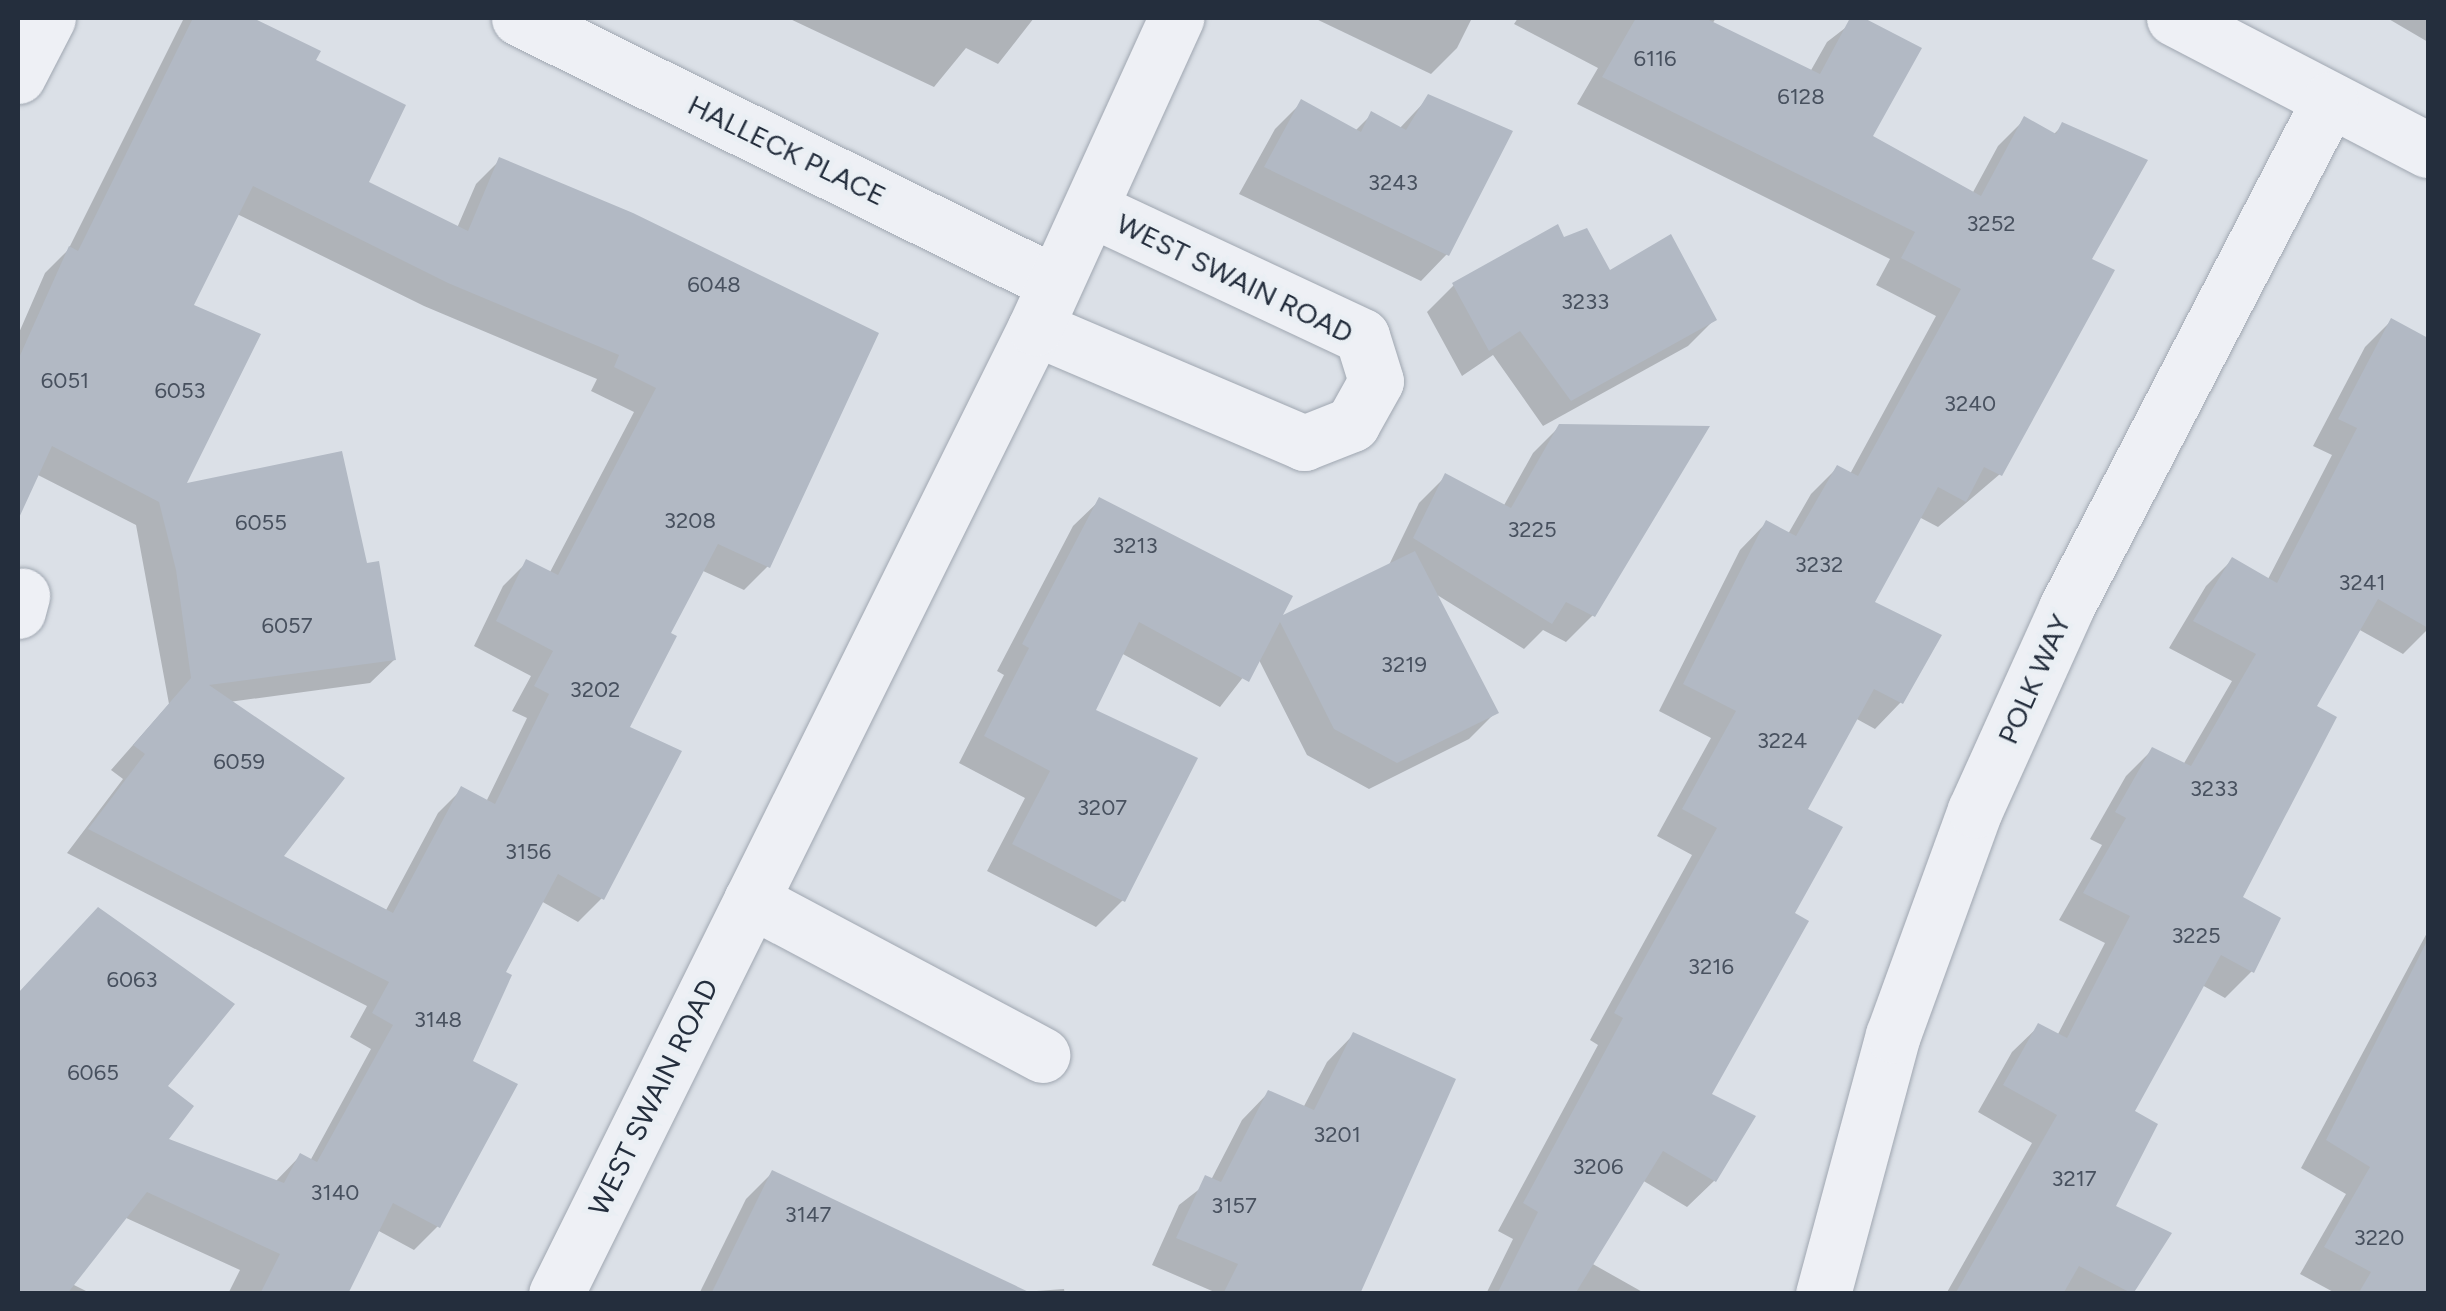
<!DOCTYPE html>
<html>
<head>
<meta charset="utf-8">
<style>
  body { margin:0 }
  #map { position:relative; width:2446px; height:1311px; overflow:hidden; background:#dbe0e7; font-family:Figtree,sans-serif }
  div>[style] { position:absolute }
  .shadow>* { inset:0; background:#0003 }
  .building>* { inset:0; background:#b2b9c4 }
  .roads { filter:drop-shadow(0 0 2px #a0a7b1) drop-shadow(0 0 2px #a0a7b1) }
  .minor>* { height:55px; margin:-27.5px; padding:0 27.5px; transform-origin:27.5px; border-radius:27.5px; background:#eef0f5 }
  span { translate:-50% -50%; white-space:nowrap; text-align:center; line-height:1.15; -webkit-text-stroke:9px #eaeff4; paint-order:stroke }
  .number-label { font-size:22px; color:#48515f }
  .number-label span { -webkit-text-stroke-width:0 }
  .street-label { font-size:28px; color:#242e3d }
  .frame { position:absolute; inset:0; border:20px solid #242e3d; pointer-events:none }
</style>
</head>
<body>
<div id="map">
  <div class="shadow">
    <div style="clip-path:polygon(evenodd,184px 18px,247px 18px,317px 52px,313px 61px,365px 183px,457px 228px,476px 184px,500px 160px,632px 216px,768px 566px,744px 590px,701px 570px,667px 634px,627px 728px,602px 898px,578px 922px,541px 901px,502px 973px,470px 1062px,438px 1226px,414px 1250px,377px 1230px,345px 1294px,228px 1294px,240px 1270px,124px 1217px,72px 1284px,92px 1294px,18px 1294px,18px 997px,74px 935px,164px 1086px,164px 1140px,275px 1182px,300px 1156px,310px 1161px,371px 1049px,350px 1037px,367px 1006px,67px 853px,123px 779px,111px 770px,169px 704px,136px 525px,36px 474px,18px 493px,18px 335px,45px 273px,68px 250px,184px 18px,237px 214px,424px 306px,597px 379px,591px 391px,634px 412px,549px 574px,527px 562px,503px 586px,474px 646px,531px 676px,512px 711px,527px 718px,486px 802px,462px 789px,438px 813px,385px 912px,280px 857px,229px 702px,370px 683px,394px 660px,365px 566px,183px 486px,191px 306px,237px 214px)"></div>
    <div style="clip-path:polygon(788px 18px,1034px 18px,998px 64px,966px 48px,934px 87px)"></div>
    <div style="clip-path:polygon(1314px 18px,1472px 18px,1457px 48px,1431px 74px)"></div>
    <div style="clip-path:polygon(1518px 18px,1716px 18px,1712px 24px,1810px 72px,1827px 42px,1858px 18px,1918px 49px,1870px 137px,1972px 194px,1998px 146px,2025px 119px,2053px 135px,2063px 125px,2089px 260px,2000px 474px,1938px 527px,1919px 517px,1872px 603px,1901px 702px,1875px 729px,1855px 718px,1805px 810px,1792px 914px,1709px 1095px,1752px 1117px,1714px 1181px,1687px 1207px,1642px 1180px,1591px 1263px,1646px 1294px,1486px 1294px,1513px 1239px,1498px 1231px,1598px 1045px,1590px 1040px,1692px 855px,1657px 836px,1711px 738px,1659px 711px,1740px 550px,1766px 523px,1788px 534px,1811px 494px,1837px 468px,1850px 474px,1936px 316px,1876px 285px,1890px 259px,1577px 104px,1598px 68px,1514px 24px)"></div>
    <div style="clip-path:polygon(2387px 18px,2428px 18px,2428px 42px)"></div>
    <div style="clip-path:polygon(1429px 97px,1447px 254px,1421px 281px,1239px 194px,1275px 129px,1302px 102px,1355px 131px,1372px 114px,1399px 129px)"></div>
    <div style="clip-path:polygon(1563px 240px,1609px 274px,1714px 320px,1688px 346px,1543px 426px,1493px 355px,1462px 376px,1427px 312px,1454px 285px)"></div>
    <div style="clip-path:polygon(2391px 321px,2428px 340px,2428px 629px,2403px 654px,2358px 629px,2314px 707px,2239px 898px,2252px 971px,2225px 998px,2202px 985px,2132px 1112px,2112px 1207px,2168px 1234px,2130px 1294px,1946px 1294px,2032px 1143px,1978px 1112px,2012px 1052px,2039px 1026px,2057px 1036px,2105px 943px,2059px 920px,2102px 845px,2090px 839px,2126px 776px,2152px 750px,2183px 765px,2232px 681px,2169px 648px,2206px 586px,2232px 560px,2267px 581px,2332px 455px,2313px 446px,2365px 347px)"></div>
    <div style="clip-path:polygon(1560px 426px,1593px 615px,1566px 642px,1543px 630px,1524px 649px,1434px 593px,1496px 712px,1469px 739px,1369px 789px,1307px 755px,1258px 658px,1220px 707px,1121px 653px,1092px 711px,1123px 900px,1096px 927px,987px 871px,1025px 798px,959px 763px,1004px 675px,997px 671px,1073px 526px,1100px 500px,1277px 621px,1388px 567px,1419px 503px,1446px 476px,1503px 507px,1533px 453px)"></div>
    <div style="clip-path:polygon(2428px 931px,2428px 1215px,2421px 1227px,2428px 1231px,2428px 1294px,2337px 1294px,2300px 1274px,2346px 1194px,2301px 1168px)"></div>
    <div style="clip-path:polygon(1353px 1035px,1356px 1294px,1219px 1294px,1152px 1265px,1179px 1205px,1211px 1180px,1242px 1120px,1268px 1093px,1303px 1108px,1327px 1062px)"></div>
    <div style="clip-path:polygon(772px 1173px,945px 1294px,699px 1294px,746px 1199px)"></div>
    <div style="clip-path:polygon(1064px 1289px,1065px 1294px,996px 1294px)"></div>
  </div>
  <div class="building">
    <div style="clip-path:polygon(evenodd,193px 18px,253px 18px,321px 51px,316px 60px,406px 105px,369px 182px,468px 231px,499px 157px,633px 213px,879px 333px,770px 568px,718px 544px,671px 633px,677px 636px,630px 727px,682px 751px,604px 900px,558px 874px,506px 972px,512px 975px,473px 1061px,518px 1084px,440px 1228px,393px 1203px,348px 1294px,260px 1294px,280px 1254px,147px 1192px,67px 1294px,18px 1294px,18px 993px,98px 907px,235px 1004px,168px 1086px,194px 1106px,169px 1139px,284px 1183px,300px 1153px,317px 1162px,393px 1025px,372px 1013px,389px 982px,88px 829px,145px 754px,133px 745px,191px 678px,176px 570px,159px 502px,52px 446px,18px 520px,18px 360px,69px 246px,78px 251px,193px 18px,253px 186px,448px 283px,619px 355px,614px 367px,656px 388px,558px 575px,526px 559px,496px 621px,553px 651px,534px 686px,549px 694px,495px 804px,461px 786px,393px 913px,284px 856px,345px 778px,209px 685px,396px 660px,379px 561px,367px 563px,342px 451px,187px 483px,261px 334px,194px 305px,253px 186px)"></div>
    <div style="clip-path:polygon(1636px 18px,1705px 18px,1820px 74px,1850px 18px,1864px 18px,1922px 48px,1873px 136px,1981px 196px,2024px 116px,2056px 134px,2062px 122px,2148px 160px,2092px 259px,2115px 270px,2002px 476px,1984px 467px,1966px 502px,1938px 487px,1875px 602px,1942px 635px,1903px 704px,1874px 689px,1808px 809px,1843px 827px,1795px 913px,1809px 921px,1712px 1094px,1756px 1116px,1716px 1182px,1663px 1151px,1575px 1294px,1497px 1294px,1538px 1212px,1523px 1203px,1623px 1018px,1614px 1013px,1717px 828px,1682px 809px,1736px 711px,1683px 684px,1766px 520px,1796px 536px,1837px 465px,1858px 476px,1961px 289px,1901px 258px,1915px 232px,1602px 77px)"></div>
    <div style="clip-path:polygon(1428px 94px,1513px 131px,1449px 256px,1264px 167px,1301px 99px,1361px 132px,1371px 111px,1406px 130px)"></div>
    <div style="clip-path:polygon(1558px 224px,1564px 237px,1587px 228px,1610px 270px,1671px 234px,1717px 320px,1571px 401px,1520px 331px,1489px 351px,1452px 283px)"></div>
    <div style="clip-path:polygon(2391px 318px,2428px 338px,2428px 628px,2378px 599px,2317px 706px,2337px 717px,2243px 897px,2281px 918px,2254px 973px,2221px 955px,2135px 1111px,2158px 1124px,2116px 1206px,2172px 1233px,2133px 1294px,2079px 1266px,2063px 1294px,1955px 1294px,2057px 1115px,2003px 1085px,2038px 1023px,2067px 1038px,2130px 916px,2083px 893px,2126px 818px,2115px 812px,2152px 747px,2191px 766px,2256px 654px,2193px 621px,2232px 557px,2277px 583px,2357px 428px,2338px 419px)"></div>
    <div style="clip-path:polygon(1559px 424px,1710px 426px,1595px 617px,1566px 602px,1552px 624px,1413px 538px,1445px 473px,1511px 508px)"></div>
    <div style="clip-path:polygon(1099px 497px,1293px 596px,1283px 615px,1415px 551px,1499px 713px,1397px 763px,1334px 729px,1280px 622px,1249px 682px,1139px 622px,1096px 710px,1198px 758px,1125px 902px,1012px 844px,1050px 771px,984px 736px,1029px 648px,1022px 644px)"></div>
    <div style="clip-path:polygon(2428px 939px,2428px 1294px,2358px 1294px,2371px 1272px,2324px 1247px,2370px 1167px,2326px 1140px)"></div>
    <div style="clip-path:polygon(1353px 1032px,1456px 1079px,1360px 1294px,1223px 1294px,1238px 1264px,1176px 1238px,1205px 1175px,1221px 1182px,1268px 1090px,1314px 1110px)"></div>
    <div style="clip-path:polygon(772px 1170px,1033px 1294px,711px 1294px)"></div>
  </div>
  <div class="roads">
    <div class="minor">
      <div style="left:519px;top:18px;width:598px;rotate:26.31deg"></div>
      <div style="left:2174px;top:18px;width:286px;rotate:27.5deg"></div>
      <div style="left:18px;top:76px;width:65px;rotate:-62.7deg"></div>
      <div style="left:1035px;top:328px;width:293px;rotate:23.1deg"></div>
      <div style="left:1304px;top:443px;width:52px;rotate:-21.6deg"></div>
      <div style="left:1352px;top:424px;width:49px;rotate:-60.8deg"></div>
      <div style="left:1376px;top:381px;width:47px;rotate:-107.3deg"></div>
      <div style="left:1362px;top:336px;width:299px;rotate:-154.9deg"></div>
      <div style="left:18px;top:611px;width:16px;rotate:-75deg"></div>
      <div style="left:751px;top:900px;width:330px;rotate:28deg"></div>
      <div style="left:556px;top:1294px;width:1078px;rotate:-63.63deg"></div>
      <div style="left:1035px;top:328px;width:341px;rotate:-65.5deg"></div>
      <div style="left:1823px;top:1294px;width:268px;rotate:-74.9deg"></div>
      <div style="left:1893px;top:1035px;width:239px;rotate:-70deg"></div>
      <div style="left:1975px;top:810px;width:222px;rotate:-65.7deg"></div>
      <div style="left:2066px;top:608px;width:573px;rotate:-62.59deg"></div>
    </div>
  </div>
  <div class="number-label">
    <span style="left:1655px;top:59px">6116</span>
    <span style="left:1801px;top:97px">6128</span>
    <span style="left:1393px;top:183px">3243</span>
    <span style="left:1991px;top:224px">3252</span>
    <span style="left:714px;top:285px">6048</span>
    <span style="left:1585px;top:302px">3233</span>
    <span style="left:65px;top:381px">6051</span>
    <span style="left:180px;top:391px">6053</span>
    <span style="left:1970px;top:404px">3240</span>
    <span style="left:690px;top:521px">3208</span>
    <span style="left:261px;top:523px">6055</span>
    <span style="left:1532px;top:530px">3225</span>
    <span style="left:1135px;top:546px">3213</span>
    <span style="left:1819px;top:565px">3232</span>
    <span style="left:2362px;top:583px">3241</span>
    <span style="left:287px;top:626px">6057</span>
    <span style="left:1404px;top:665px">3219</span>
    <span style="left:595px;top:690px">3202</span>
    <span style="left:1782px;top:741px">3224</span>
    <span style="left:239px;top:762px">6059</span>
    <span style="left:2214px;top:789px">3233</span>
    <span style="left:1102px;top:808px">3207</span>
    <span style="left:528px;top:852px">3156</span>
    <span style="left:2196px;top:936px">3225</span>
    <span style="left:1711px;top:967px">3216</span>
    <span style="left:132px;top:980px">6063</span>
    <span style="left:438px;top:1020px">3148</span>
    <span style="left:93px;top:1073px">6065</span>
    <span style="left:1337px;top:1135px">3201</span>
    <span style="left:1598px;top:1167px">3206</span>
    <span style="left:2074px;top:1179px">3217</span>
    <span style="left:335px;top:1193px">3140</span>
    <span style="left:1234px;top:1206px">3157</span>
    <span style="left:808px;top:1215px">3147</span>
    <span style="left:2379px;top:1238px">3220</span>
  </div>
  <div class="street-label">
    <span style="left:787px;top:150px;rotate:26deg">HALLECK PLACE</span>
    <span style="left:1235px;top:278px;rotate:26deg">WEST SWAIN ROAD</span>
    <span style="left:2034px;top:679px;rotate:-66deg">POLK WAY</span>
    <span style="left:653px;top:1097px;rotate:-64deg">WEST SWAIN ROAD</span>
  </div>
  <div class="frame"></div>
</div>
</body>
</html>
